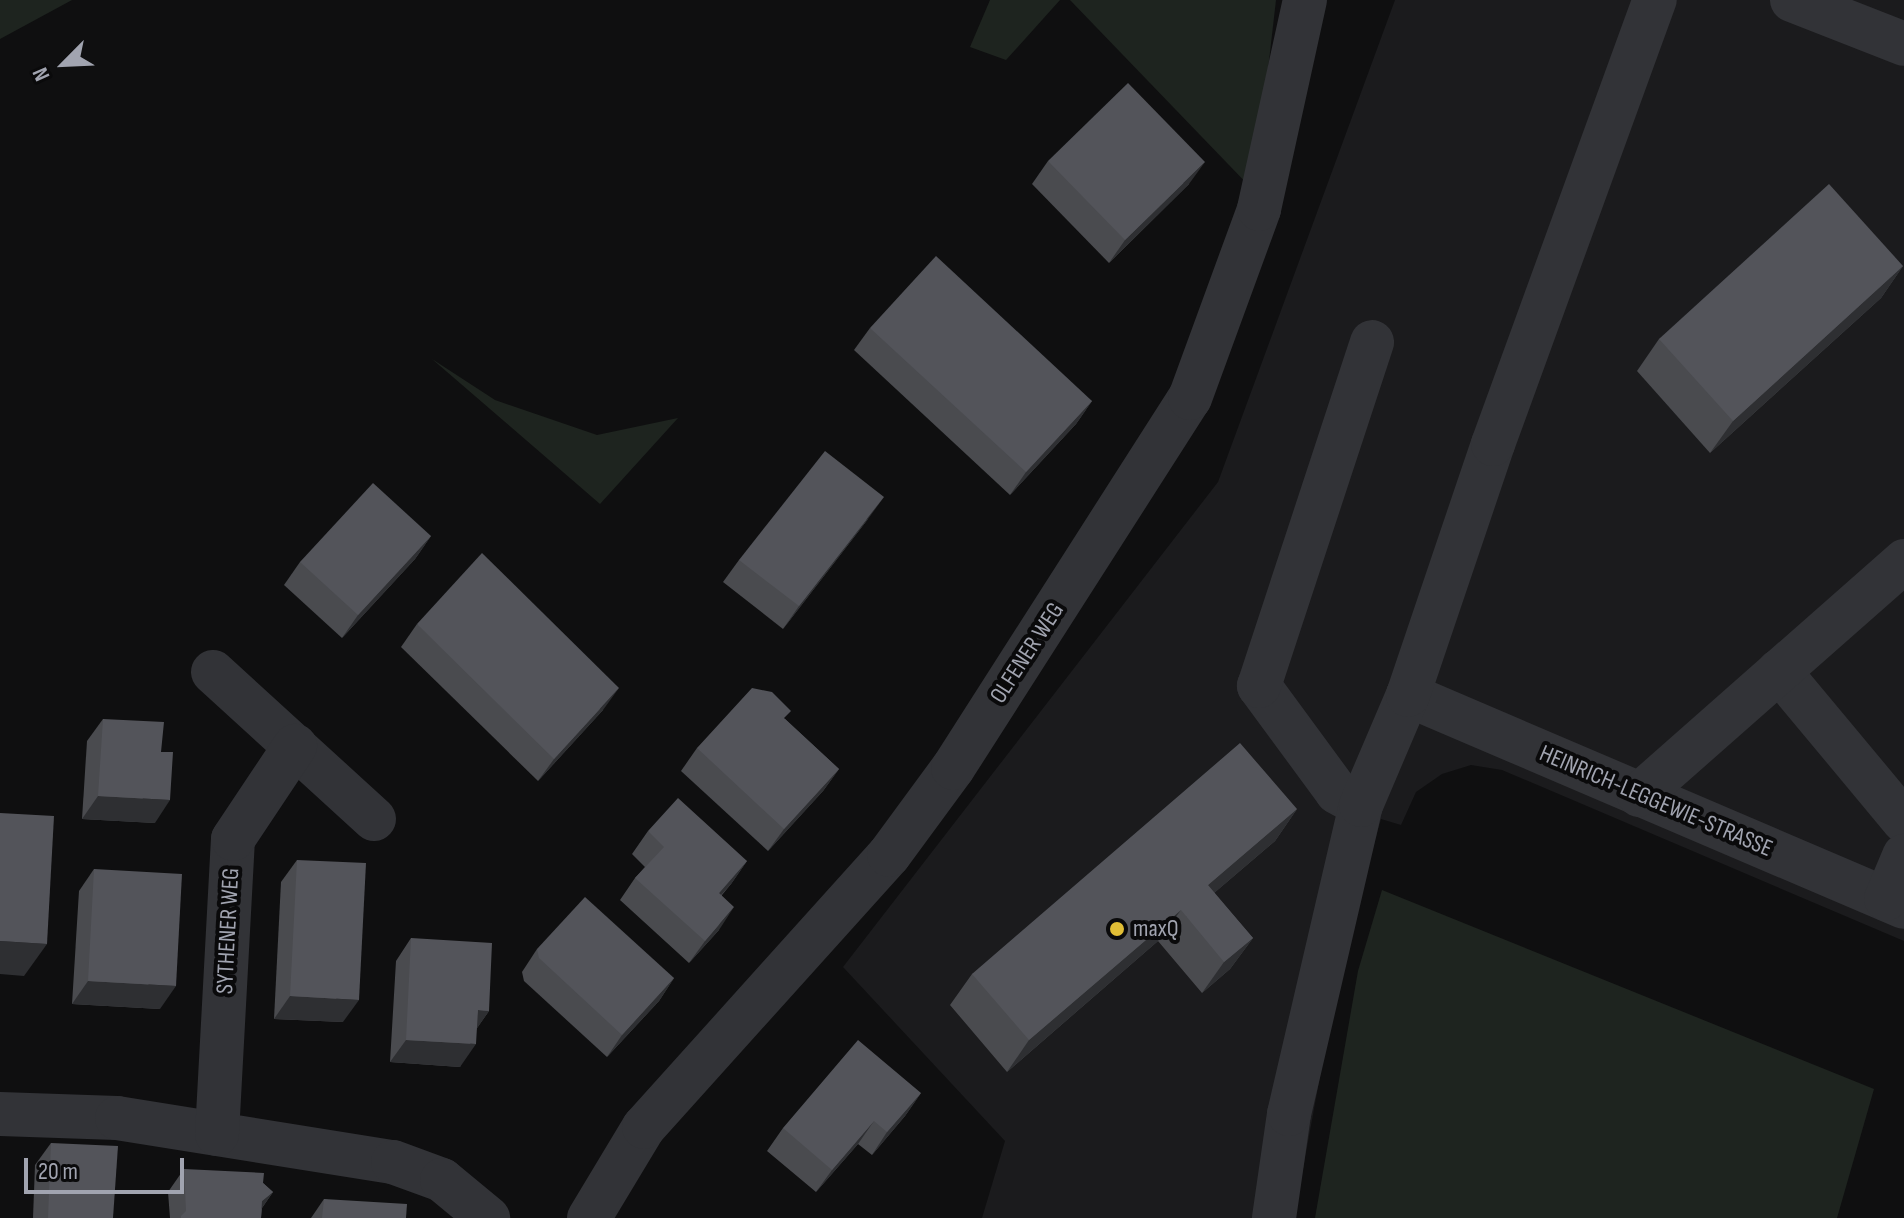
<!DOCTYPE html>
<html>
<head>
<meta charset="utf-8">
<style>
  body { margin:0 }
  #map { position:relative; width:1904px; height:1218px; overflow:hidden; background:#0f0f10; font-family:"Sofia Sans Condensed",sans-serif }
  div>[style] { position:absolute }
  .built>* { inset:0; background:#1b1b1d }
  .green>* { inset:0; background:#1e241f }
  .minor>* { height:44px; margin:-22px; padding:0 22px; transform-origin:22px; border-radius:22px; background:#323337 }
  .wall>* { inset:0; background:#4a4b4f }
  .shaded-wall>* { inset:0; background:#2e2f32 }
  .building>* { inset:0; background:#53545a }
  .dots>* { width:22px; height:22px; translate:-50% -50%; box-sizing:border-box; border:4px solid #0a0a0b; border-radius:50% }
  span { translate:-50% -50%; white-space:nowrap; text-align:center; line-height:1.15; -webkit-text-stroke:8px #0a0a0b; paint-order:stroke }
  .street-label { font-size:24px; color:#a1a4b0 }
  .poi-label { font-size:24px; color:#a1a4b0 }
  .left { translate:0 -50%; text-align:left }
  .north { position:absolute; left:24px; top:24px; width:80px; height:80px; -webkit-text-stroke:6px #0a0a0b; paint-order:stroke; rotate:246deg; font-size:22px; font-weight:700; line-height:32px; text-align:center; color:#a1a4b0 }
  .north::after { content:''; display:block; margin:auto; width:28px; height:36px; background:#a1a4b0; clip-path:polygon(50% 0,100% 100%,50% 72%,0 100%) }
  .scale { position:absolute; left:24px; top:1158px; width:160px; height:36px; box-sizing:border-box; border:4px solid #a1a4b0; border-top:0; padding-left:10px; font-size:24px; line-height:28px; white-space:nowrap; color:#a1a4b0; -webkit-text-stroke:6px #0a0a0b; paint-order:stroke }
</style>
</head>
<body>
<div id="map">
  <div class="built">
    <div style="clip-path:polygon(1395px 0,1904px 0,1904px 941px,1502px 770px,1471px 765px,1442px 774px,1416px 792px,1401px 825px,1381px 819px,1339px 973px,1294px 1218px,982px 1218px,1005px 1141px,843px 967px,1218px 482px)"></div>
  </div>
  <div class="green">
    <div style="clip-path:polygon(0 0,72px 0,0 39px)"></div>
    <div style="clip-path:polygon(990px 0,1060px 0,1006px 60px,970px 47px)"></div>
    <div style="clip-path:polygon(1070px 0,1276px 0,1254px 191px)"></div>
    <div style="clip-path:polygon(432px 359px,495px 400px,597px 435px,678px 418px,600px 504px)"></div>
    <div style="clip-path:polygon(1382px 890px,1874px 1089px,1837px 1218px,1315px 1218px,1358px 971px)"></div>
  </div>
  <div class="minor">
    <div style="left:1792px;top:0;width:120px;rotate:21.4deg"></div>
    <div style="left:1779px;top:671px;width:195px;rotate:50.2deg"></div>
    <div style="left:213px;top:672px;width:218px;rotate:42.4deg"></div>
    <div style="left:1408px;top:695px;width:539px;rotate:23.14deg"></div>
    <div style="left:1639px;top:795px;width:354px;rotate:-41.4deg"></div>
    <div style="left:1361px;top:805px;width:27px;rotate:-152deg"></div>
    <div style="left:1337px;top:792px;width:132px;rotate:-126.3deg"></div>
    <div style="left:1259px;top:686px;width:362px;rotate:-71.8deg"></div>
    <div style="left:1886px;top:899px;width:47px;rotate:-67.3deg"></div>
    <div style="left:0;top:1114px;width:117px;rotate:2deg"></div>
    <div style="left:117px;top:1118px;width:279px;rotate:9.1deg"></div>
    <div style="left:393px;top:1162px;width:52px;rotate:20.2deg"></div>
    <div style="left:442px;top:1180px;width:60px;rotate:39.6deg"></div>
    <div style="left:217px;top:1134px;width:295px;rotate:-86.9deg"></div>
    <div style="left:233px;top:839px;width:112px;rotate:-56.3deg"></div>
    <div style="left:589px;top:1218px;width:106px;rotate:-58.9deg"></div>
    <div style="left:644px;top:1127px;width:366px;rotate:-48deg"></div>
    <div style="left:889px;top:855px;width:108px;rotate:-53.7deg"></div>
    <div style="left:953px;top:768px;width:439px;rotate:-57.4deg"></div>
    <div style="left:1190px;top:398px;width:201px;rotate:-69.9deg"></div>
    <div style="left:1259px;top:209px;width:214px;rotate:-77.6deg"></div>
    <div style="left:1274px;top:1218px;width:105px;rotate:-81.8deg"></div>
    <div style="left:1289px;top:1114px;width:317px;rotate:-76.9deg"></div>
    <div style="left:1361px;top:805px;width:120px;rotate:-66.9deg"></div>
    <div style="left:1408px;top:695px;width:265px;rotate:-71.3deg"></div>
    <div style="left:1493px;top:444px;width:473px;rotate:-70deg"></div>
  </div>
  <div class="wall">
    <div style="clip-path:polygon(1048px 161px,1189px 184px,1109px 263px,1032px 184px)"></div>
    <div style="clip-path:polygon(1903px 266px,1881px 298px,1710px 453px,1637px 371px,1659px 339px)"></div>
    <div style="clip-path:polygon(870px 328px,1092px 401px,1076px 424px,1010px 495px,854px 350px)"></div>
    <div style="clip-path:polygon(868px 519px,783px 629px,723px 582px,739px 560px)"></div>
    <div style="clip-path:polygon(431px 536px,415px 559px,342px 638px,284px 585px,300px 562px)"></div>
    <div style="clip-path:polygon(417px 624px,603px 710px,538px 781px,401px 647px)"></div>
    <div style="clip-path:polygon(103px 719px,155px 823px,82px 819px,87px 741px)"></div>
    <div style="clip-path:polygon(785px 719px,839px 769px,823px 791px,768px 851px,681px 771px,697px 748px)"></div>
    <div style="clip-path:polygon(1297px 809px,1275px 841px,1214px 893px,1253px 938px,1230px 969px,1202px 993px,1158px 941px,1007px 1072px,950px 1005px,972px 974px)"></div>
    <div style="clip-path:polygon(648px 831px,747px 861px,731px 884px,722px 895px,719px 930px,689px 963px,620px 900px,635px 878px,645px 867px,632px 854px)"></div>
    <div style="clip-path:polygon(297px 860px,343px 1022px,274px 1019px,281px 882px)"></div>
    <div style="clip-path:polygon(94px 869px,160px 1009px,72px 1004px,79px 891px)"></div>
    <div style="clip-path:polygon(411px 938px,489px 1011px,477px 1028px,460px 1067px,390px 1062px,396px 961px)"></div>
    <div style="clip-path:polygon(537px 949px,674px 978px,659px 1001px,607px 1057px,524px 981px,522px 972px)"></div>
    <div style="clip-path:polygon(921px 1093px,905px 1116px,872px 1155px,858px 1144px,816px 1192px,767px 1151px,783px 1128px)"></div>
    <div style="clip-path:polygon(51px 1143px,113px 1218px,33px 1218px,35px 1165px)"></div>
    <div style="clip-path:polygon(184px 1169px,263px 1183px,273px 1192px,262px 1208px,261px 1218px,170px 1218px,168px 1192px)"></div>
    <div style="clip-path:polygon(324px 1199px,406px 1218px,311px 1218px)"></div>
  </div>
  <div class="shaded-wall">
    <div style="clip-path:polygon(1205px 162px,1189px 184px,1109px 263px,1125px 240px)"></div>
    <div style="clip-path:polygon(1903px 266px,1881px 298px,1710px 453px,1733px 421px)"></div>
    <div style="clip-path:polygon(1092px 401px,1076px 424px,1010px 495px,1026px 472px)"></div>
    <div style="clip-path:polygon(884px 497px,868px 519px,783px 629px,799px 606px)"></div>
    <div style="clip-path:polygon(431px 536px,415px 559px,342px 638px,358px 615px)"></div>
    <div style="clip-path:polygon(619px 688px,603px 710px,538px 781px,554px 759px)"></div>
    <div style="clip-path:polygon(839px 769px,823px 791px,768px 851px,784px 829px)"></div>
    <div style="clip-path:polygon(98px 796px,170px 800px,155px 823px,82px 819px)"></div>
    <div style="clip-path:polygon(1297px 809px,1275px 841px,1186px 917px,1208px 885px)"></div>
    <div style="clip-path:polygon(747px 861px,731px 884px,703px 915px,719px 893px)"></div>
    <div style="clip-path:polygon(734px 907px,719px 930px,689px 963px,705px 941px)"></div>
    <div style="clip-path:polygon(1181px 910px,1158px 941px,1007px 1072px,1029px 1040px)"></div>
    <div style="clip-path:polygon(1253px 938px,1230px 969px,1202px 993px,1224px 962px)"></div>
    <div style="clip-path:polygon(0 941px,47px 944px,24px 976px,0 974px)"></div>
    <div style="clip-path:polygon(674px 978px,659px 1001px,607px 1057px,622px 1035px)"></div>
    <div style="clip-path:polygon(88px 981px,176px 986px,160px 1009px,72px 1004px)"></div>
    <div style="clip-path:polygon(290px 996px,359px 1000px,343px 1022px,274px 1019px)"></div>
    <div style="clip-path:polygon(478px 1010px,489px 1011px,473px 1034px)"></div>
    <div style="clip-path:polygon(406px 1040px,476px 1044px,460px 1067px,390px 1062px)"></div>
    <div style="clip-path:polygon(921px 1093px,905px 1116px,872px 1155px,887px 1132px)"></div>
    <div style="clip-path:polygon(874px 1121px,858px 1144px,816px 1192px,832px 1170px)"></div>
    <div style="clip-path:polygon(273px 1192px,257px 1215px,262px 1201px)"></div>
  </div>
  <div class="building">
    <div style="clip-path:polygon(1128px 83px,1205px 162px,1125px 240px,1048px 161px)"></div>
    <div style="clip-path:polygon(1829px 184px,1903px 266px,1733px 421px,1659px 339px)"></div>
    <div style="clip-path:polygon(936px 256px,1092px 401px,1026px 472px,870px 328px)"></div>
    <div style="clip-path:polygon(825px 451px,884px 497px,799px 606px,739px 560px)"></div>
    <div style="clip-path:polygon(373px 483px,431px 536px,358px 615px,300px 562px)"></div>
    <div style="clip-path:polygon(482px 553px,619px 688px,554px 759px,417px 624px)"></div>
    <div style="clip-path:polygon(752px 688px,772px 692px,791px 711px,784px 718px,839px 769px,784px 829px,697px 748px)"></div>
    <div style="clip-path:polygon(103px 719px,164px 722px,161px 752px,173px 752px,170px 800px,98px 796px)"></div>
    <div style="clip-path:polygon(1240px 743px,1297px 809px,1208px 885px,1253px 938px,1224px 962px,1181px 910px,1029px 1040px,972px 974px)"></div>
    <div style="clip-path:polygon(678px 798px,747px 861px,719px 893px,734px 907px,705px 941px,635px 878px,664px 847px,648px 831px)"></div>
    <div style="clip-path:polygon(0 813px,54px 816px,47px 944px,0 941px)"></div>
    <div style="clip-path:polygon(297px 860px,366px 863px,359px 1000px,290px 996px)"></div>
    <div style="clip-path:polygon(94px 869px,182px 874px,176px 986px,88px 981px)"></div>
    <div style="clip-path:polygon(585px 897px,674px 978px,622px 1035px,539px 958px,537px 949px)"></div>
    <div style="clip-path:polygon(411px 938px,492px 943px,489px 1011px,478px 1010px,476px 1044px,406px 1040px)"></div>
    <div style="clip-path:polygon(858px 1040px,921px 1093px,887px 1132px,874px 1121px,832px 1170px,783px 1128px)"></div>
    <div style="clip-path:polygon(51px 1143px,118px 1146px,113px 1218px,48px 1218px)"></div>
    <div style="clip-path:polygon(184px 1169px,264px 1173px,263px 1183px,273px 1192px,262px 1201px,261px 1218px,181px 1218px,181px 1216px,186px 1211px)"></div>
    <div style="clip-path:polygon(324px 1199px,407px 1204px,406px 1218px,322px 1218px)"></div>
  </div>
  <div class="dots">
    <div style="left:1117px;top:929px;background:#e1be36"></div>
  </div>
  <div class="street-label">
    <span style="left:1027px;top:653px;rotate:-57deg">OLFENER WEG</span>
    <span style="left:1656px;top:801px;rotate:23deg">HEINRICH-LEGGEWIE-STRASSE</span>
    <span style="left:228px;top:931px;rotate:-87deg">SYTHENER WEG</span>
  </div>
  <div class="poi-label">
    <span class="left" style="left:1133px;top:929px">maxQ</span>
  </div>
  <div class="north">N</div>
  <div class="scale">20 m</div>
</div>
</body>
</html>
